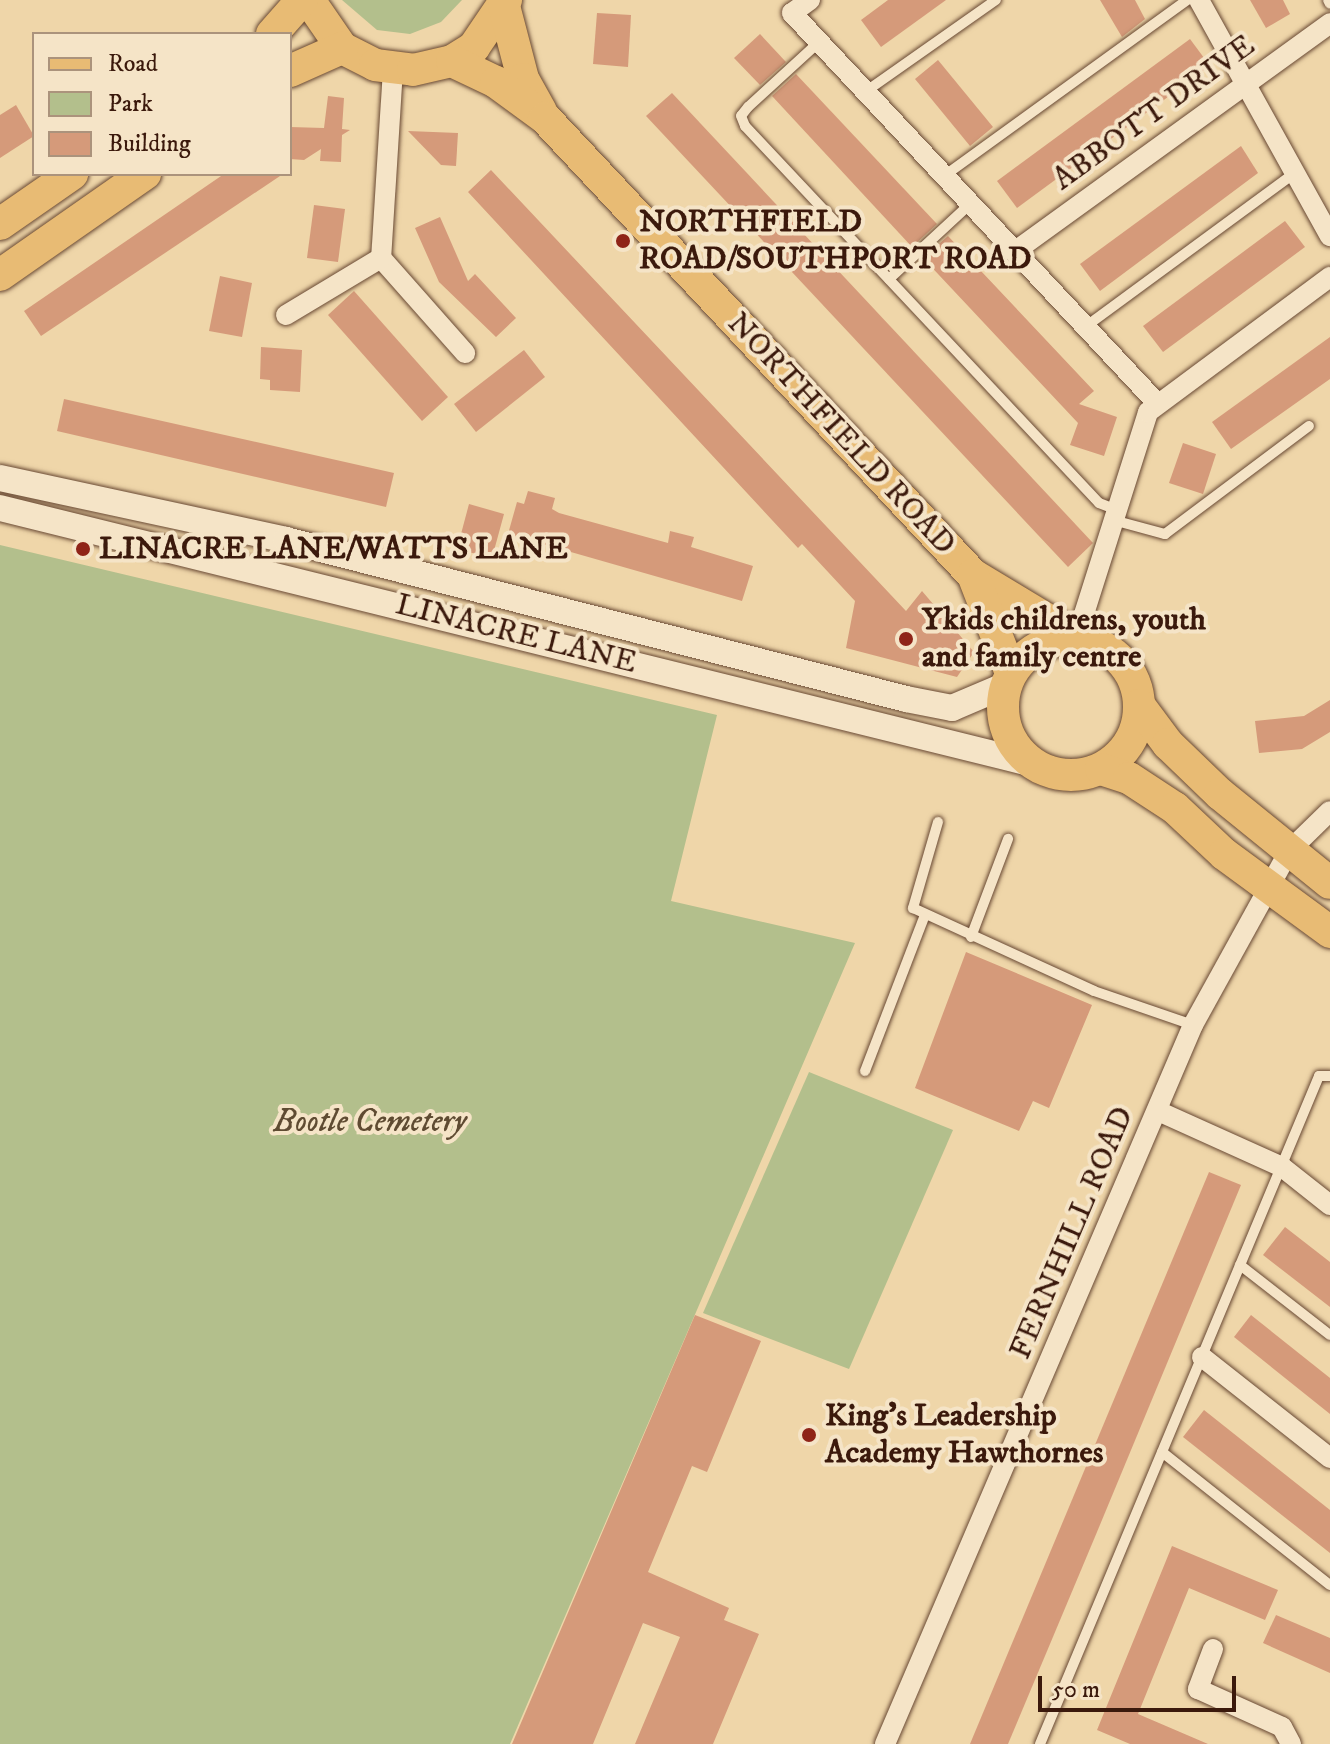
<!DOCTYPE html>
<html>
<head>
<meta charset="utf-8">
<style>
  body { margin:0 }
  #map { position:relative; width:1330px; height:1744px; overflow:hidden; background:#efd6a9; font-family:"IM FELL DW Pica",serif }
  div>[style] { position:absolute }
  .green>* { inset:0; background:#b3bf8c }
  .building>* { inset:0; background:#d59a7a }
  .roads { filter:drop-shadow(0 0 2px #684833) drop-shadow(0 0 2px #684833) }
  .service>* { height:10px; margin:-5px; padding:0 5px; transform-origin:5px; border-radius:5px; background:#f5e4c7 }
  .minor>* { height:20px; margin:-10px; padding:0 10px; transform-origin:10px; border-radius:10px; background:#f5e4c7 }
  .tertiary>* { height:26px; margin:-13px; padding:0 13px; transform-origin:13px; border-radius:13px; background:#f5e4c7 }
  .primary>* { height:32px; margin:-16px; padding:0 16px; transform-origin:16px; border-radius:16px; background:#e8bb74 }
  .primary>.ring { margin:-16px; padding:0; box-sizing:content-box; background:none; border:32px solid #e8bb74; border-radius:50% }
  .dots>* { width:22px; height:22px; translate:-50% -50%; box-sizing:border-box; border:4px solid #f5e4c7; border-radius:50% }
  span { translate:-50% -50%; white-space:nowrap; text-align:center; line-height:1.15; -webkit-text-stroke:8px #f5e4c7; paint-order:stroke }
  .street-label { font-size:32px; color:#3b190c }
  .poi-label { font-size:32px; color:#3b190c; font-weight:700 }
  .left { translate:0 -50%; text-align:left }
  .park-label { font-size:32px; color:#5f4b32; font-style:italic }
  .legend { position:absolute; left:32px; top:32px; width:260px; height:144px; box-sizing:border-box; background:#f5e4c7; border:2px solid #ab937c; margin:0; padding:10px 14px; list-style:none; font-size:24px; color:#3b190c }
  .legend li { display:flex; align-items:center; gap:16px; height:40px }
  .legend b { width:40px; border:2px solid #ab937c }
  .scale { position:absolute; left:1038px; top:1676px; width:198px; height:36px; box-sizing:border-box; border:4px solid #3b190c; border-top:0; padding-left:10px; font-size:24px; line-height:28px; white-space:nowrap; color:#3b190c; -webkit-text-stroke:6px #f5e4c7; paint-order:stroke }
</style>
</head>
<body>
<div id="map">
  <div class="green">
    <div style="clip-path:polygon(342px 0,462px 0,441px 22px,410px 34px,377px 30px)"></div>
    <div style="clip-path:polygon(0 545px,717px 715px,671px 901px,855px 943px,510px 1744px,0 1744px)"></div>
    <div style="clip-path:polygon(809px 1072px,953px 1130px,849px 1369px,703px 1313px)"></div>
  </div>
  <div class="building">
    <div style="clip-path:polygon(888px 0,946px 0,881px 47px,861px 20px)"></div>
    <div style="clip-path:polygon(1100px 0,1135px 0,1145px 19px,1122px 37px)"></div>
    <div style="clip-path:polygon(1250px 0,1283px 0,1290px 14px,1266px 28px)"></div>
    <div style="clip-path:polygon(597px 13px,631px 15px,628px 67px,593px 64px)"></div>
    <div style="clip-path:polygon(760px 34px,786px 62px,760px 85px,734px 58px)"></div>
    <div style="clip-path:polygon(1190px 39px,1210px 66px,1017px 208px,997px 181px)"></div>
    <div style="clip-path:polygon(938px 60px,993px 127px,970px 146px,915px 79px)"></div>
    <div style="clip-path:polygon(796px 74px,937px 224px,912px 247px,772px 96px)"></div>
    <div style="clip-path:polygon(672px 93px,1093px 543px,1068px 567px,646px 116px)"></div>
    <div style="clip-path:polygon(328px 96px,344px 98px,342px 129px,350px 130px,342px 135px,341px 162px,320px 161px,321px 149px,304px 160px,290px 159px,290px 127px,324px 128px)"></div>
    <div style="clip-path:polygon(16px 105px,34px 136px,0 158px,0 115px)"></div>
    <div style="clip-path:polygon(408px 131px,458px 133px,456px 166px,441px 165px)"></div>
    <div style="clip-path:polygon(1241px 146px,1258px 173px,1100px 291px,1080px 264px)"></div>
    <div style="clip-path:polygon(491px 170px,906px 611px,922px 591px,974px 652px,957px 677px,846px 648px,855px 601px,802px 544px,798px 548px,468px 192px)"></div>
    <div style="clip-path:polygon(224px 174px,283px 174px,41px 336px,24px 311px)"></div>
    <div style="clip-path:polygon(314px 205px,345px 209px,338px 262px,307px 258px)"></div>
    <div style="clip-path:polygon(440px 217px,468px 281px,475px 274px,516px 318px,496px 337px,439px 282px,415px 228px)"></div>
    <div style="clip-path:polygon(1285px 221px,1305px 247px,1163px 352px,1143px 326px)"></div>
    <div style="clip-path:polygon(948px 236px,1094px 391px,1079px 404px,1117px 417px,1104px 456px,1070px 445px,1078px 423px,923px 258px)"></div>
    <div style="clip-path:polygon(220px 276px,252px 283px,242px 337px,209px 331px)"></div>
    <div style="clip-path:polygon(354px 291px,448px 397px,422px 421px,328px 315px)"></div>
    <div style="clip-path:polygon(1330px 337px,1330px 379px,1231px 449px,1212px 422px)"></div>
    <div style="clip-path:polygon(261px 347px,302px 350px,300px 392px,270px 390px,270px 380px,260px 379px)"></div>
    <div style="clip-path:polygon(524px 350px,545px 377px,476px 432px,454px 404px)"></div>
    <div style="clip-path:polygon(64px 399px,394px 473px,386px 507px,57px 431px)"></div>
    <div style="clip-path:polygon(1183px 443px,1216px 454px,1203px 494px,1169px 483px)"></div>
    <div style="clip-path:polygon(528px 491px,555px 498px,552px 509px,559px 513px,668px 543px,670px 531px,694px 537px,691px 547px,753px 566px,742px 601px,508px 534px,517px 502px,524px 504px)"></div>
    <div style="clip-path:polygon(469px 504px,504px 514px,492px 558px,457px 549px)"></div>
    <div style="clip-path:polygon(1330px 700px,1330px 732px,1302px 749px,1259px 753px,1255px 721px,1304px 716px)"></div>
    <div style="clip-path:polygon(966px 952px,1092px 1005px,1049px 1108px,1033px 1101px,1019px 1131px,915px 1088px)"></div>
    <div style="clip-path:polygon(1209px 1172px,1241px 1185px,1097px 1532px,1008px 1744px,970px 1744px)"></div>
    <div style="clip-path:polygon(1285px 1227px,1330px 1262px,1330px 1307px,1263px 1255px)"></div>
    <div style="clip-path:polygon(695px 1315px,761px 1341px,707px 1472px,692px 1466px,648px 1572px,729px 1608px,724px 1620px,759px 1634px,713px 1744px,635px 1744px,680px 1637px,643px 1623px,593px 1744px,512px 1744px)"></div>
    <div style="clip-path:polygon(1251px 1315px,1330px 1378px,1330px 1414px,1234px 1337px)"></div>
    <div style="clip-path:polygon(1204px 1410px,1330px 1510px,1330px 1553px,1183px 1437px)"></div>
    <div style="clip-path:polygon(1172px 1546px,1278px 1590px,1265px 1620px,1189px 1588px,1138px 1714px,1208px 1744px,1130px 1744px,1097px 1730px)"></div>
    <div style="clip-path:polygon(1276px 1615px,1330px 1638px,1330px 1673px,1263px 1643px)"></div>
  </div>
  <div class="roads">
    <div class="service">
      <div style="left:1328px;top:0;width:4px;rotate:63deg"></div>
      <div style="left:819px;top:42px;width:96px;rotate:137.5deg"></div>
      <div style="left:748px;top:107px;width:11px;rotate:128deg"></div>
      <div style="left:741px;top:116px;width:11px;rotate:68deg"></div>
      <div style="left:745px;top:126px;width:517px;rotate:46.8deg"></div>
      <div style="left:1099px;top:503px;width:19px;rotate:21deg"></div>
      <div style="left:865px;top:92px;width:160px;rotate:-35.1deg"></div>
      <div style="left:944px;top:176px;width:300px;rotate:-35.9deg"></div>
      <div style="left:889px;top:279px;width:110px;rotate:-42.8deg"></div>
      <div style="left:1085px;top:327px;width:260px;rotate:-36.3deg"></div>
      <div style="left:1113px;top:520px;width:54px;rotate:15.1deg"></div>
      <div style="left:1165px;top:534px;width:180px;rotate:-36.9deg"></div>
      <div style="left:938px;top:822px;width:90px;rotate:106.2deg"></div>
      <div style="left:913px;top:908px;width:199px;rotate:24.6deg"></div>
      <div style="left:1094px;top:991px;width:105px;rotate:19deg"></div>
      <div style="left:971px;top:937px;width:105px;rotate:-69.3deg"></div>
      <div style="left:865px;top:1071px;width:167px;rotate:-69deg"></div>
      <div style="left:1240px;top:1265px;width:114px;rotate:37.9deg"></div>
      <div style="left:1162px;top:1452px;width:214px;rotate:38.4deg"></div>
      <div style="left:1040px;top:1744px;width:724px;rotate:-67.33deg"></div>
      <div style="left:1319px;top:1076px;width:11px"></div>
    </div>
    <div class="minor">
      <div style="left:810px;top:0;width:22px;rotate:144deg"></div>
      <div style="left:792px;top:13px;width:533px;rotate:46.9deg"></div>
      <div style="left:1199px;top:0;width:270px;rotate:61deg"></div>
      <div style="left:393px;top:69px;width:189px;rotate:93.6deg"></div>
      <div style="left:381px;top:258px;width:127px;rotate:48.5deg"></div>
      <div style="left:1014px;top:252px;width:390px;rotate:-35.9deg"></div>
      <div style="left:286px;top:315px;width:111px;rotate:-31deg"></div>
      <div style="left:1085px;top:641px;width:27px;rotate:-92deg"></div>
      <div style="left:1084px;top:614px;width:212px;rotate:-72.4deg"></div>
      <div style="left:1148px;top:412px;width:227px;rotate:-36.6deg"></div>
      <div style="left:1158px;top:1111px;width:136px;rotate:24.3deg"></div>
      <div style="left:1282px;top:1167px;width:61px;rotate:38.4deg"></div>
      <div style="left:1202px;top:1357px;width:163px;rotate:38.3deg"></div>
      <div style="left:1213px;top:1649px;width:43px;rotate:110.6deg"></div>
      <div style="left:1198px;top:1689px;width:92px;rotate:24.3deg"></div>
      <div style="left:1282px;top:1727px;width:19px;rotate:62deg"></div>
      <div style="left:885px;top:1744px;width:782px;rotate:-66.81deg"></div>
      <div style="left:1193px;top:1025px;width:199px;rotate:-61.1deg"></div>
      <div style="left:1289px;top:851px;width:57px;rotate:-44.3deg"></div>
    </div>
    <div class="tertiary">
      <div style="left:0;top:478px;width:293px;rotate:12.2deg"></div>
      <div style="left:286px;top:540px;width:640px;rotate:14.38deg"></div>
      <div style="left:906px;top:699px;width:47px;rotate:11.1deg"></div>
      <div style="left:952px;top:708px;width:59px;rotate:-23.1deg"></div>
      <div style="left:0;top:508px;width:1061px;rotate:13.91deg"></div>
    </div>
    <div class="primary">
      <div style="left:309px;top:0;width:58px;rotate:55.5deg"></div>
      <div style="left:342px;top:48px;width:37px;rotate:27deg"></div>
      <div style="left:375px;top:65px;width:38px;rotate:7deg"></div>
      <div style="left:413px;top:70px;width:40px;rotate:-13deg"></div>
      <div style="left:452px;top:61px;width:26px;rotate:-32deg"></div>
      <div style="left:474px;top:47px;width:57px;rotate:-55.8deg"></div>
      <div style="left:504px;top:6px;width:75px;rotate:75.4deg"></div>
      <div style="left:523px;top:79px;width:37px;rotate:61deg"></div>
      <div style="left:272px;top:34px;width:45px;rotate:-48.6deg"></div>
      <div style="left:452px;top:61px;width:49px;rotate:25.5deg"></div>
      <div style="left:496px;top:82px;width:61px;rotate:36.3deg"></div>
      <div style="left:545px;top:118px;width:626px;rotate:46.88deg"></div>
      <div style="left:973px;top:575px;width:124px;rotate:31.1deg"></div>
      <div style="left:290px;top:71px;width:57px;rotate:-23.9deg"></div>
      <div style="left:0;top:224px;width:88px;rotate:-34.8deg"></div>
      <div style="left:0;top:275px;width:177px;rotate:-34.9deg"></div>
      <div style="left:973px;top:575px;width:105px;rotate:68.8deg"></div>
      <div class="ring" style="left:1003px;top:639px;width:104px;height:104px"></div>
      <div style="left:1139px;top:705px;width:49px;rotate:53.4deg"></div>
      <div style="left:1168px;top:744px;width:72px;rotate:43.9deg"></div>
      <div style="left:1220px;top:794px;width:141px;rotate:39deg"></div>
      <div style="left:1101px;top:769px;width:29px;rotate:18deg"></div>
      <div style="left:1129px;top:778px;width:55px;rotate:33.1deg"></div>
      <div style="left:1175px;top:808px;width:67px;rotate:43.2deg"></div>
      <div style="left:1224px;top:854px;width:132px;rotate:36.3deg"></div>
    </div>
  </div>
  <div class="dots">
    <div style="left:623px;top:241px;background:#8f2418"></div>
    <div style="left:83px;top:549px;background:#8f2418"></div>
    <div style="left:906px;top:639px;background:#8f2418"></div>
    <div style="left:809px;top:1435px;background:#8f2418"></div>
  </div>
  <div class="street-label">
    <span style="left:1154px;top:113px;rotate:-36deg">ABBOTT DRIVE</span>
    <span style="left:841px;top:434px;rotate:47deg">NORTHFIELD ROAD</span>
    <span style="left:516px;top:634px;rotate:14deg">LINACRE LANE</span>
    <span style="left:1072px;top:1233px;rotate:-67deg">FERNHILL ROAD</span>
  </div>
  <div class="poi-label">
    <span class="left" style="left:639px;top:241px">NORTHFIELD<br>ROAD/SOUTHPORT ROAD</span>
    <span class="left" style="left:99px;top:549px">LINACRE LANE/WATTS LANE</span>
    <span class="left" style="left:922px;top:639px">Ykids childrens, youth<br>and family centre</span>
    <span class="left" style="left:825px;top:1435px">King's Leadership<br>Academy Hawthornes</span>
  </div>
  <div class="park-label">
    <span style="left:370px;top:1122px">Bootle Cemetery</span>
  </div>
  <ul class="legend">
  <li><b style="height:10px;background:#e8bb74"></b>Road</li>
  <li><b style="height:22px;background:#b3bf8c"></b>Park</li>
  <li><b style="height:22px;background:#d59a7a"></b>Building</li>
  </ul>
  <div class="scale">50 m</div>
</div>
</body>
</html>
